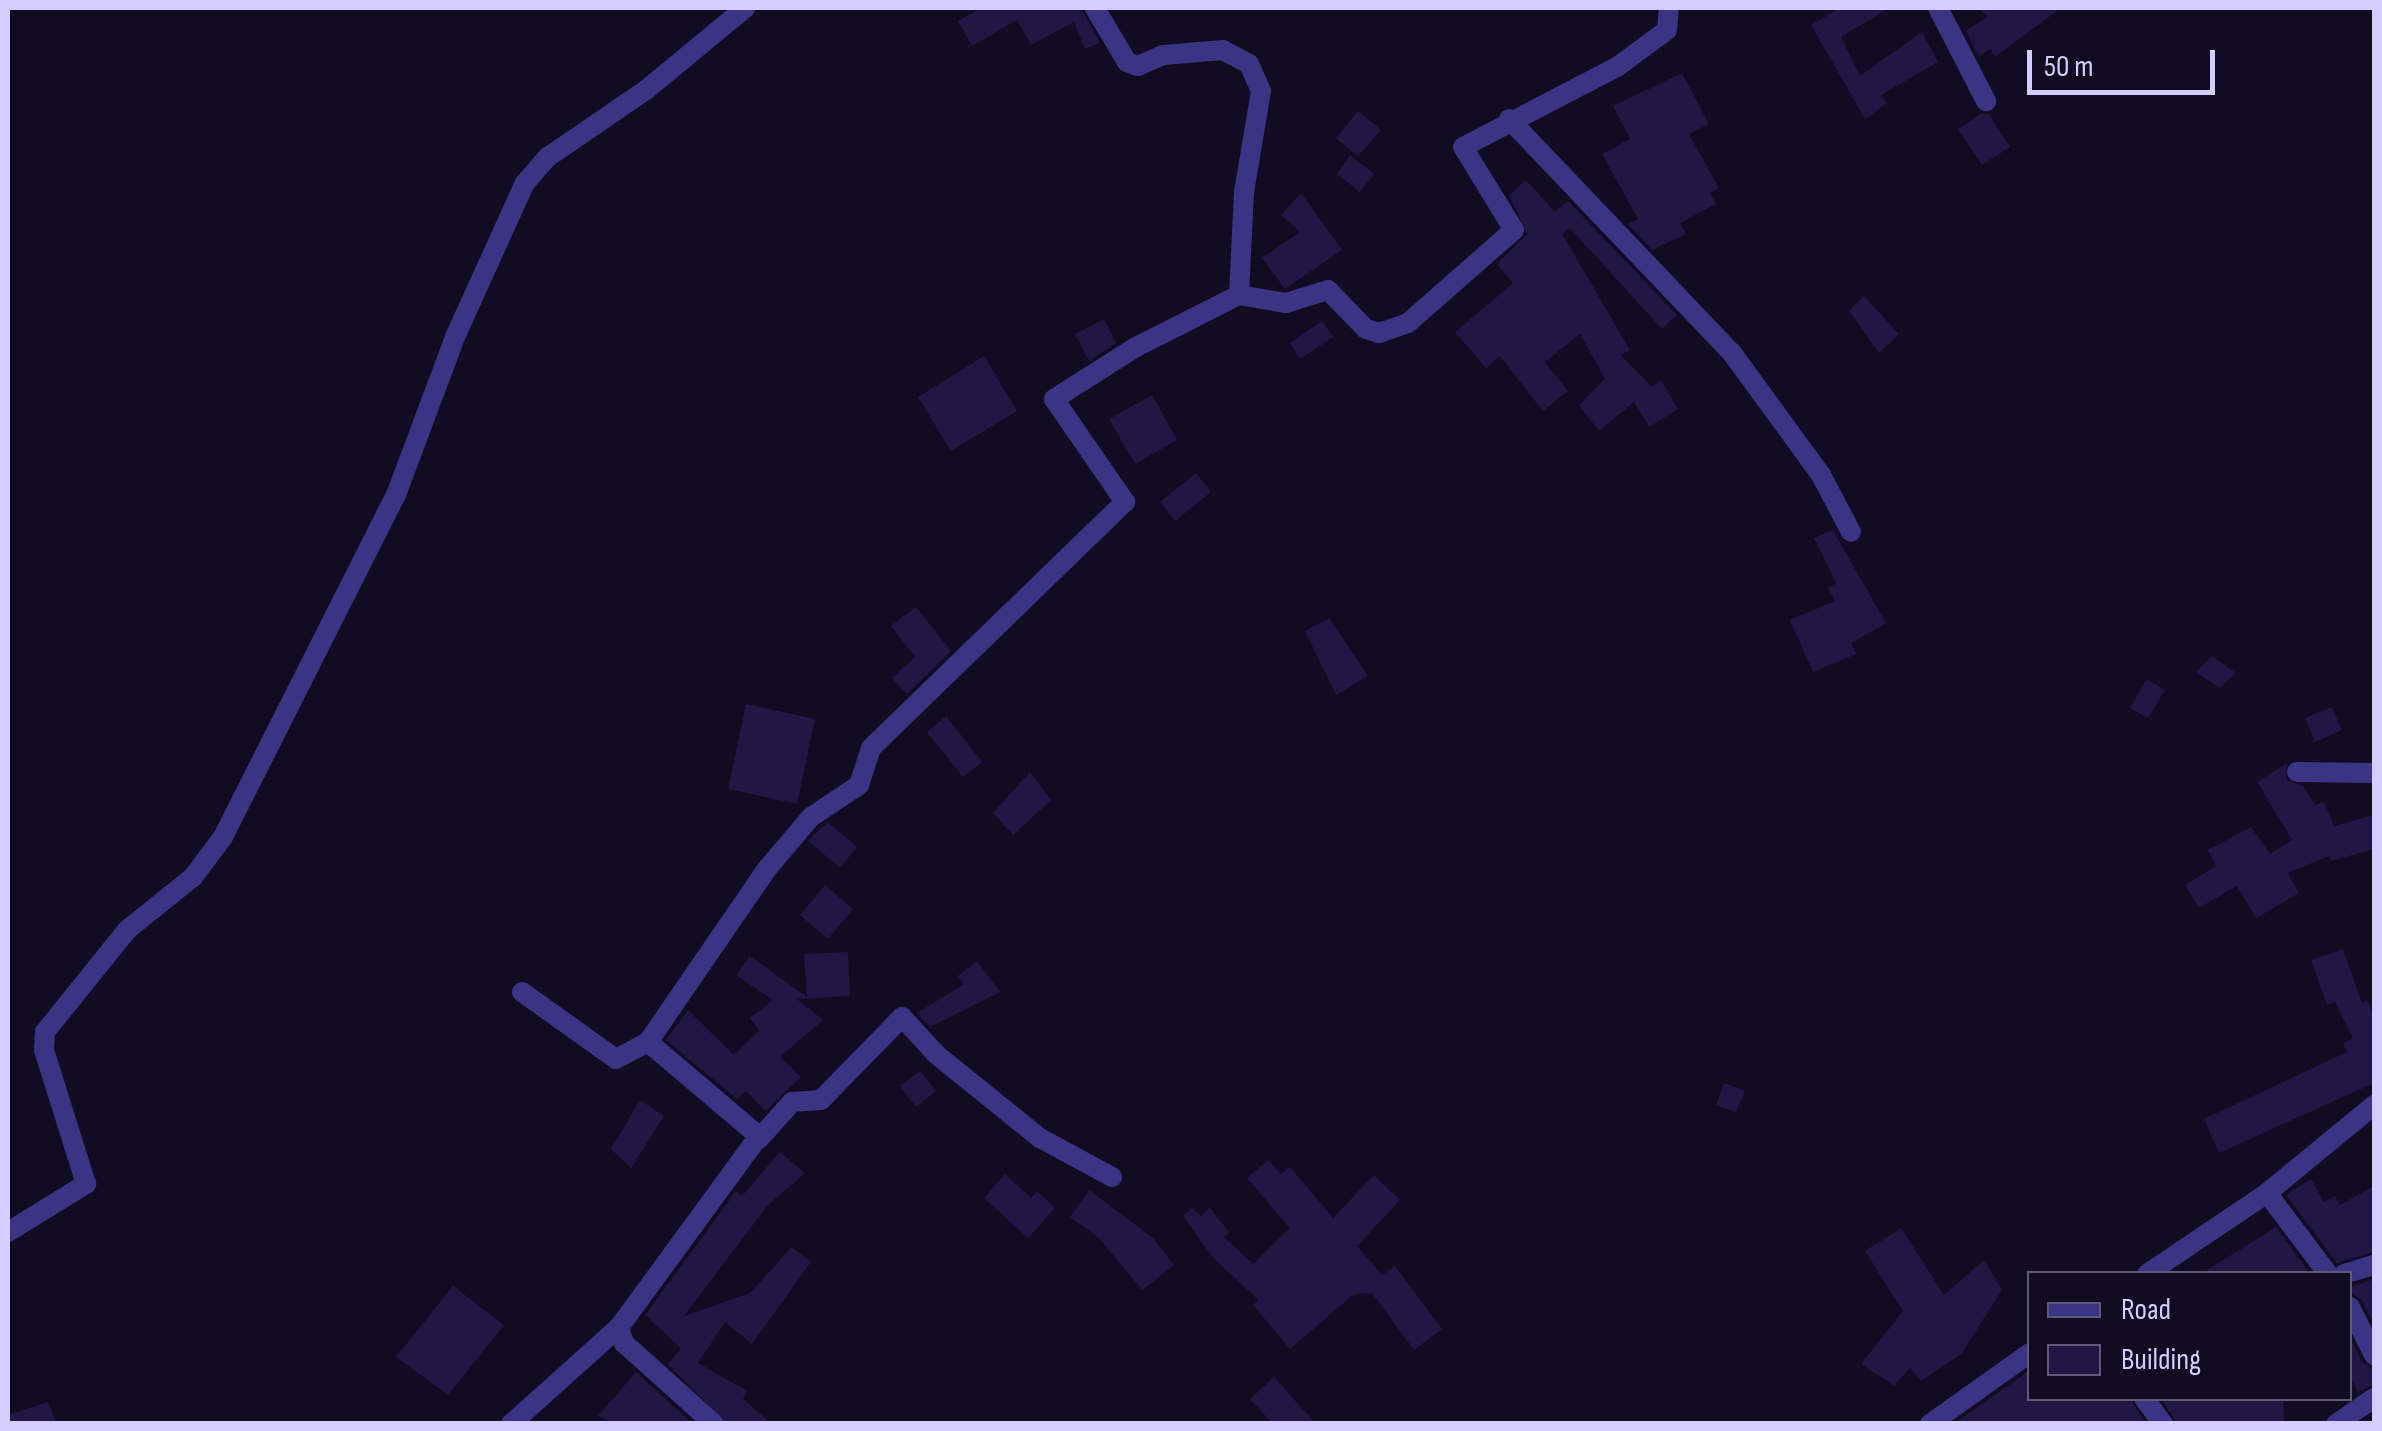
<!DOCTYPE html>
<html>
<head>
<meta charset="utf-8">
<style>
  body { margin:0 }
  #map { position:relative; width:2382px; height:1431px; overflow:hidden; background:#110c21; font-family:"Sofia Sans Condensed",sans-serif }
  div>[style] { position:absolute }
  .building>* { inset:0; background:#221644 }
  .minor>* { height:20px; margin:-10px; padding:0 10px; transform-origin:10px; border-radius:10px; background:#3b3384 }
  span { translate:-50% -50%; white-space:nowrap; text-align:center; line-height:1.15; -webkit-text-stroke:9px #110c21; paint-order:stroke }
  .frame { position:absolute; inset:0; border:10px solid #d5ccff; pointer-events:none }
  .legend { position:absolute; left:2027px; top:1271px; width:325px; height:130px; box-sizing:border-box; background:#110c21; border:2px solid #5f597a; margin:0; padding:12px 18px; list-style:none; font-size:30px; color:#d5ccff }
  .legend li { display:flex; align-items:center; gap:20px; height:50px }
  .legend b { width:50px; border:2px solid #5f597a }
  .scale { position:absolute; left:2027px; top:50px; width:188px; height:45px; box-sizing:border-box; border:5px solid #d5ccff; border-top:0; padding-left:12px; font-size:30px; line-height:35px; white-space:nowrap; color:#d5ccff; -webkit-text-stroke:8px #110c21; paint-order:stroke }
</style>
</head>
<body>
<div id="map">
  <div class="building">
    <div style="clip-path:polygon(981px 8px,1081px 8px,1100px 43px,1085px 49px,1074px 22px,1031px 45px,1017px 20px,972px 46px,958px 21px)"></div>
    <div style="clip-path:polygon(1840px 8px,1889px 8px,1841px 37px,1860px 76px,1922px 32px,1938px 62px,1881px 95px,1887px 103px,1865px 119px,1811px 25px)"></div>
    <div style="clip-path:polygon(1980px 8px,2061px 8px,1995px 57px,1990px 49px,1979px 57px,1966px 31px,1987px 17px)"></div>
    <div style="clip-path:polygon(1682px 73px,1709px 124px,1689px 134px,1719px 188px,1710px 193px,1716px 204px,1680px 223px,1686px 234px,1652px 250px,1628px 224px,1638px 219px,1602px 154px,1630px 139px,1613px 106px)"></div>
    <div style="clip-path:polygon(1358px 111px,1381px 130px,1358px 156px,1336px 138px)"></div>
    <div style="clip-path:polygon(1981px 114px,1989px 114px,2010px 147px,1982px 165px,1958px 129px)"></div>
    <div style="clip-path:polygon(1350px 155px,1374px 174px,1360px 192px,1337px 174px)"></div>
    <div style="clip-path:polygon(1526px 180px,1555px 212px,1568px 201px,1677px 315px,1662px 329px,1570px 228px,1562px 234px,1630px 350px,1620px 355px,1652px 387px,1661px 380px,1678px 409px,1649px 427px,1634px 402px,1599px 431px,1579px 405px,1605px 379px,1580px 334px,1545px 362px,1568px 391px,1543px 411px,1500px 356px,1486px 368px,1455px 332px,1513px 283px,1497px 264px,1527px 234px,1509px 195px)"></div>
    <div style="clip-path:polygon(1301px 193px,1342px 250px,1285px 289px,1262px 258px,1300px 232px,1281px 215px)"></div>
    <div style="clip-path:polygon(1864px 296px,1899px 334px,1879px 353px,1849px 311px)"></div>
    <div style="clip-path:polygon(1104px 319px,1116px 343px,1089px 361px,1075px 334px)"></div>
    <div style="clip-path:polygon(1322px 321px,1333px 337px,1300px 359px,1290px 343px)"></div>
    <div style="clip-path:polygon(984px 356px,1017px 411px,951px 451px,918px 397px)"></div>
    <div style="clip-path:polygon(1152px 395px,1177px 440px,1135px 464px,1109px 419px)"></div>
    <div style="clip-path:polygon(1196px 473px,1211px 492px,1175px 521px,1160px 502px)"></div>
    <div style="clip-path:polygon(1833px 530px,1886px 623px,1851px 643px,1856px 654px,1813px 672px,1790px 620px,1835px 601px,1828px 588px,1836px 583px,1814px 538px)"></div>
    <div style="clip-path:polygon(916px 607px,951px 651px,907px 694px,892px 678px,915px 657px,891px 626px)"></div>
    <div style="clip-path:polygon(1329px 618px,1368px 676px,1336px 695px,1305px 631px)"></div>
    <div style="clip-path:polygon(2212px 656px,2236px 673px,2220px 688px,2196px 672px)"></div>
    <div style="clip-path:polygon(2147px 679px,2165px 690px,2148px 718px,2130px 708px)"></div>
    <div style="clip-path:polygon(746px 704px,815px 719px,797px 804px,728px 789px)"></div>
    <div style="clip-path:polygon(2332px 707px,2342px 730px,2315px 742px,2305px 718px)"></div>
    <div style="clip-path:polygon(946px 716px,982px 762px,963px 777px,927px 732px)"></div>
    <div style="clip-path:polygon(2287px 763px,2286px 780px,2303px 786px,2315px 805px,2324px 802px,2334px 826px,2374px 815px,2374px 849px,2331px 861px,2329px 856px,2288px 873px,2299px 893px,2256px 918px,2237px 886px,2199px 908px,2185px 885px,2216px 866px,2208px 850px,2251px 827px,2270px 854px,2292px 840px,2257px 782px)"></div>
    <div style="clip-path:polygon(1030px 772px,1051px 800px,1013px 835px,993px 813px)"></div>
    <div style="clip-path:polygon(828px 822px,857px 847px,840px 868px,808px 841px)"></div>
    <div style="clip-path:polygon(825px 885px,853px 909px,828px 939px,800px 915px)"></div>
    <div style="clip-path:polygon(2343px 949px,2362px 1003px,2367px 1000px,2374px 1015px,2374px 1083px,2219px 1153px,2204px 1119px,2347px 1052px,2343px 1043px,2353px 1038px,2335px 1002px,2327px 1005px,2311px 960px)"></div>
    <div style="clip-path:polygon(848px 952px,850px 996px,797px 999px,823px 1020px,780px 1057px,801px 1077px,766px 1111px,746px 1091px,737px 1099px,666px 1040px,688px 1010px,734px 1055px,759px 1031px,750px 1018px,773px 1000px,736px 975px,750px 956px,807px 997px,804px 954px)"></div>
    <div style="clip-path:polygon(977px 961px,1000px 992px,930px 1027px,917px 1013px,964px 984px,958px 976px)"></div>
    <div style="clip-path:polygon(920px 1071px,936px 1091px,916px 1107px,900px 1086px)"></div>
    <div style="clip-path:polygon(1724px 1083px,1745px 1091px,1736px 1112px,1716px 1105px)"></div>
    <div style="clip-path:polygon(640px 1100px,664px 1116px,631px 1168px,611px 1149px)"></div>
    <div style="clip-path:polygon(780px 1152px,805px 1173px,768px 1205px,684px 1316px,750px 1293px,792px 1247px,811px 1262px,752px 1344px,725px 1322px,698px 1363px,747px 1391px,743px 1399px,772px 1424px,727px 1424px,668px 1364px,681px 1348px,645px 1315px,736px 1191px,742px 1196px)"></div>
    <div style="clip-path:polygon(1268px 1160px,1281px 1174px,1290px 1167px,1333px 1218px,1374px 1175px,1400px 1200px,1357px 1246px,1382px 1275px,1395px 1266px,1442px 1329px,1414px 1350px,1372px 1293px,1354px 1294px,1290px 1349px,1253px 1305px,1259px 1300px,1214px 1259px,1183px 1216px,1192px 1208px,1201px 1216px,1210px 1208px,1229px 1232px,1224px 1237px,1253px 1264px,1290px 1228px,1247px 1178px)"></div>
    <div style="clip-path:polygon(1005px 1174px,1031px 1198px,1037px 1191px,1055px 1208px,1028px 1238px,984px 1198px)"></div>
    <div style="clip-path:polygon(2311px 1179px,2324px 1202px,2335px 1196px,2340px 1205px,2374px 1186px,2374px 1252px,2337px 1263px,2286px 1195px)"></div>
    <div style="clip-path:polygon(1089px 1190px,1153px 1238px,1174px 1265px,1142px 1290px,1099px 1238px,1070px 1217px)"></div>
    <div style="clip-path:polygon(2276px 1227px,2310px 1274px,2201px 1274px)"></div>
    <div style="clip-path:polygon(1901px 1228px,1944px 1295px,1984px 1260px,2002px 1290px,1961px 1354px,1921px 1381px,1910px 1368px,1894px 1386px,1861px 1364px,1903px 1311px,1865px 1251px)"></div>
    <div style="clip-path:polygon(2374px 1279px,2374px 1325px,2362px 1300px,2350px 1293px,2350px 1287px)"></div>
    <div style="clip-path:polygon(453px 1286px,504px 1325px,448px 1395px,396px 1357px)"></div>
    <div style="clip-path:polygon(2350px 1337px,2362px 1362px,2374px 1369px,2374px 1384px,2358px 1392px,2350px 1377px)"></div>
    <div style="clip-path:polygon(2030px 1370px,2030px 1398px,2130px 1398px,2146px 1424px,1954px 1424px)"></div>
    <div style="clip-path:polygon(636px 1372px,651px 1386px,693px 1424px,613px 1424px,598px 1416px)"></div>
    <div style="clip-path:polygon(1274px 1377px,1316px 1424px,1273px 1424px,1250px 1399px)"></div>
    <div style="clip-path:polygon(2161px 1398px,2283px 1398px,2284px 1424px,2177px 1424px)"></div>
    <div style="clip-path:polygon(48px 1402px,57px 1424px,8px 1424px,8px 1415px)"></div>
  </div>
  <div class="minor">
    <div style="left:1938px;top:8px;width:105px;rotate:62.7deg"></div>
    <div style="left:1509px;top:119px;width:323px;rotate:46.4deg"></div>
    <div style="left:1732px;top:353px;width:151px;rotate:53.9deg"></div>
    <div style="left:1821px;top:475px;width:64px;rotate:62.2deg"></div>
    <div style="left:1239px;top:295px;width:48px;rotate:9.7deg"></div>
    <div style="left:1286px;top:303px;width:44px;rotate:-17.2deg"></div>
    <div style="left:1328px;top:290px;width:54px;rotate:45.7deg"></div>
    <div style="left:1366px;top:329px;width:14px;rotate:17deg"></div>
    <div style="left:1379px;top:333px;width:31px;rotate:-19deg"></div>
    <div style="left:1408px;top:323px;width:141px;rotate:-41.3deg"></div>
    <div style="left:1514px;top:230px;width:97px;rotate:-121.6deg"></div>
    <div style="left:1463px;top:147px;width:174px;rotate:-27.5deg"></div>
    <div style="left:1617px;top:67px;width:62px;rotate:-36.5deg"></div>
    <div style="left:1667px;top:30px;width:22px;rotate:-85deg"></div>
    <div style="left:2297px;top:772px;width:77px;rotate:0.7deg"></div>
    <div style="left:522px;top:992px;width:115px;rotate:35.5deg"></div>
    <div style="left:616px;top:1059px;width:36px;rotate:-28deg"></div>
    <div style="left:648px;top:1042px;width:209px;rotate:-55.5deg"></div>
    <div style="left:766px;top:870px;width:70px;rotate:-49.7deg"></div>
    <div style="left:811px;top:817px;width:58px;rotate:-33.7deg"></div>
    <div style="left:859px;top:785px;width:39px;rotate:-72deg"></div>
    <div style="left:871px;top:748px;width:354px;rotate:-44.1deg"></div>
    <div style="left:1125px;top:502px;width:125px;rotate:-124.6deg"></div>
    <div style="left:1054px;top:399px;width:97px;rotate:-32.4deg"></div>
    <div style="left:1136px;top:347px;width:115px;rotate:-26.8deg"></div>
    <div style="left:1239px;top:295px;width:103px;rotate:-87.2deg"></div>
    <div style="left:1244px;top:192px;width:102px;rotate:-80.4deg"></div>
    <div style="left:1261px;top:91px;width:30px;rotate:-114deg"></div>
    <div style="left:1249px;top:64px;width:30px;rotate:-152deg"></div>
    <div style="left:1223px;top:50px;width:60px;rotate:175.2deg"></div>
    <div style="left:1163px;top:55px;width:27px;rotate:156deg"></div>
    <div style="left:1138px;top:66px;width:12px;rotate:-160deg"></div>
    <div style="left:1127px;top:62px;width:63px;rotate:-120.7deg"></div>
    <div style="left:648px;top:1042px;width:145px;rotate:40.3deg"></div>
    <div style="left:759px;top:1136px;width:237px;rotate:126.2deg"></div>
    <div style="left:619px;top:1327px;width:17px;rotate:73deg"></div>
    <div style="left:624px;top:1343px;width:121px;rotate:42deg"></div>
    <div style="left:759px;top:1139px;width:50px;rotate:-48.3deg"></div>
    <div style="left:792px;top:1102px;width:29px;rotate:-4deg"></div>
    <div style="left:821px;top:1100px;width:116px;rotate:-45.7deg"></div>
    <div style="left:902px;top:1017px;width:52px;rotate:47.4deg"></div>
    <div style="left:937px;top:1055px;width:132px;rotate:38.9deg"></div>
    <div style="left:1040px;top:1138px;width:82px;rotate:28.4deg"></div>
    <div style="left:2267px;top:1193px;width:101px;rotate:53deg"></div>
    <div style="left:8px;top:1232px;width:92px;rotate:-31.6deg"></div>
    <div style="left:86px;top:1184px;width:140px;rotate:-107.4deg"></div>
    <div style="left:44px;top:1050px;width:18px;rotate:-87deg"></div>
    <div style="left:45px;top:1032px;width:131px;rotate:-51.2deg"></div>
    <div style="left:127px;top:930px;width:85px;rotate:-38.8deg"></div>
    <div style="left:193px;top:877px;width:50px;rotate:-53.1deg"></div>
    <div style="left:223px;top:837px;width:383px;rotate:-63.2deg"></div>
    <div style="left:396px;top:495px;width:169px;rotate:-69.5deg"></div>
    <div style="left:455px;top:337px;width:169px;rotate:-65.6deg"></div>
    <div style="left:525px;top:183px;width:35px;rotate:-49deg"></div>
    <div style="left:548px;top:157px;width:119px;rotate:-34.4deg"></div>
    <div style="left:646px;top:90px;width:129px;rotate:-39.6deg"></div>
    <div style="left:2147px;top:1274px;width:145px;rotate:-34deg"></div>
    <div style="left:2267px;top:1193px;width:139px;rotate:-39.4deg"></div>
    <div style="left:2344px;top:1274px;width:31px;rotate:-17deg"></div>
    <div style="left:2350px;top:1307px;width:54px;rotate:63.4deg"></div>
    <div style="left:2144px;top:1398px;width:32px;rotate:54deg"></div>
    <div style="left:511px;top:1424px;width:145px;rotate:-41.9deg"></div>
    <div style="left:1930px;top:1424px;width:123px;rotate:-35.4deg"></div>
    <div style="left:2336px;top:1424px;width:46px;rotate:-34.4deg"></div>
  </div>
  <div class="frame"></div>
  <ul class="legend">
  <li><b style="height:12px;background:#3b3384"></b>Road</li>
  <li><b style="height:28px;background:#221644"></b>Building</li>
  </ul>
  <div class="scale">50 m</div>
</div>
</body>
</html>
